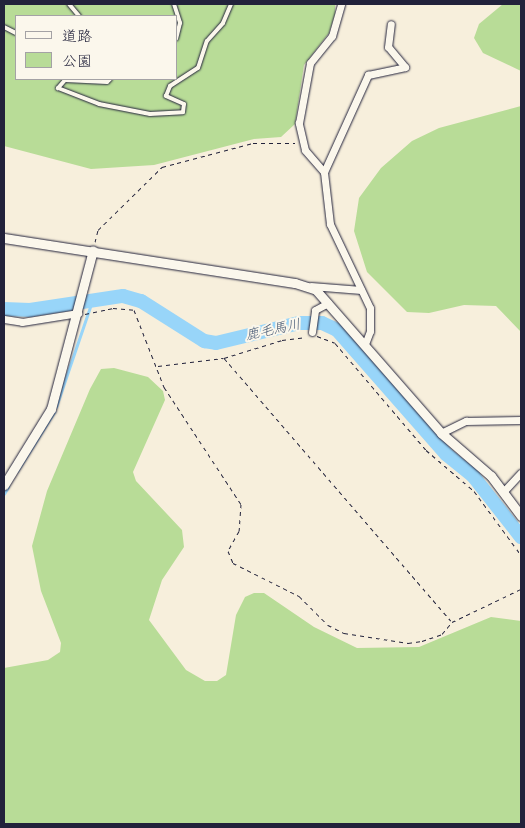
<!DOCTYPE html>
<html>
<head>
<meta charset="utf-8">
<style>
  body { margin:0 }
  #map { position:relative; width:525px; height:828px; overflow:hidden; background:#f7efdc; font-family:Pangolin,"Klee One",sans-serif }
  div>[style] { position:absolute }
  .green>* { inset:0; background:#b8dc97 }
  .stream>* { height:2.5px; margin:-1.25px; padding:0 1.25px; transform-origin:1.25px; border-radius:1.25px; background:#98d5f9 }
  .river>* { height:14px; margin:-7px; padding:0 7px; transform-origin:7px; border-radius:7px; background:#98d5f9 }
  .path>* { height:1px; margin-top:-0.5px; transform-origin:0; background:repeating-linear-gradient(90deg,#22223b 0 4px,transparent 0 8px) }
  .roads { filter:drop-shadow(0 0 1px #22223b) drop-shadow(0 0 1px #22223b) }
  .service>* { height:4px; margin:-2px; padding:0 2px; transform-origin:2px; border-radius:2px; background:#fbf7ec }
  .minor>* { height:7px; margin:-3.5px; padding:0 3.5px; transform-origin:3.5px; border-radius:3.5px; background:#fbf7ec }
  .tertiary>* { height:9px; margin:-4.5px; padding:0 4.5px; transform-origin:4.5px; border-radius:4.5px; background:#fbf7ec }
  span { translate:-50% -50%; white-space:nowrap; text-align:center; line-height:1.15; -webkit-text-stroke:4px #fbf7ec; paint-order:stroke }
  .water-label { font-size:14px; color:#455874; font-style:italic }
  .frame { position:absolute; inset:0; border:5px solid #22223b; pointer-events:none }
  .legend { position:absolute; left:15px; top:15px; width:162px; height:65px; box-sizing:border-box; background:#fbf7ec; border:1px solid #a4a2a5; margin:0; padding:6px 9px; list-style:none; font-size:15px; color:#22223b }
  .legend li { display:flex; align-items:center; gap:10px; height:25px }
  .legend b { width:25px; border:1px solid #a4a2a5 }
</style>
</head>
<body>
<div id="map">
  <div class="green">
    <div style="clip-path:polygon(evenodd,4px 4px,335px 4px,335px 14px,329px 33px,304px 65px,295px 124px,281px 137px,254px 139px,154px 165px,91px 169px,4px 146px,4px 4px,16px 16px,176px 16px,176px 79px,16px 79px,16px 16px)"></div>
    <div style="clip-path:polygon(503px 4px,521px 4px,521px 71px,483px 53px,474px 38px,479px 24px)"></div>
    <div style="clip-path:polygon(521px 106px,521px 332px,496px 306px,464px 305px,429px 313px,407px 312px,367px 272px,354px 231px,359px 198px,381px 168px,412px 141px,439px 128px)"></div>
    <div style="clip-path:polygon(114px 368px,148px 377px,163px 391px,165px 400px,133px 472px,136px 481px,182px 530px,184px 547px,162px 580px,149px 620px,186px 670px,205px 681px,217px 681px,226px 675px,236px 615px,245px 597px,254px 593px,264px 593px,314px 627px,357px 648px,419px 647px,491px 617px,521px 621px,521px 824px,4px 824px,4px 668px,48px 660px,60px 652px,61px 643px,41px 591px,32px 546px,47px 491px,90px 389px,101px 369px)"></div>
  </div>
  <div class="stream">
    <div style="left:56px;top:407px;width:112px;rotate:-71.2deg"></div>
    <div style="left:17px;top:471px;width:70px;rotate:-57.9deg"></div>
    <div style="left:4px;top:494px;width:8px;rotate:-60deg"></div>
  </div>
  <div class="river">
    <div style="left:4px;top:309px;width:26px;rotate:2deg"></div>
    <div style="left:30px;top:310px;width:94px;rotate:-8.6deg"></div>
    <div style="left:123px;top:296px;width:19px;rotate:16deg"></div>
    <div style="left:141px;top:301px;width:75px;rotate:32.4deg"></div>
    <div style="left:204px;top:341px;width:12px;rotate:9deg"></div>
    <div style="left:216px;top:343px;width:85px;rotate:-13.5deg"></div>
    <div style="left:299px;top:323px;width:23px"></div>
    <div style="left:322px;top:323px;width:17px;rotate:25deg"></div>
    <div style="left:337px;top:330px;width:165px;rotate:48.7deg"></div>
    <div style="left:446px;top:454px;width:35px;rotate:39deg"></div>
    <div style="left:473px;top:476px;width:78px;rotate:51.8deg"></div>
  </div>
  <div class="path">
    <div style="left:95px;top:242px;width:12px;rotate:-76deg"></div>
    <div style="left:98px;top:230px;width:90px;rotate:-44.5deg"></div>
    <div style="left:162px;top:167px;width:94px;rotate:-14.8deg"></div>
    <div style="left:253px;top:143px;width:42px"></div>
    <div style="left:85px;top:314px;width:29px;rotate:-12deg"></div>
    <div style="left:113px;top:308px;width:21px;rotate:5deg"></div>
    <div style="left:134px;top:310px;width:83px;rotate:68.7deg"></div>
    <div style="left:164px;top:387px;width:140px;rotate:56.7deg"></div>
    <div style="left:241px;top:504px;width:27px;rotate:94deg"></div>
    <div style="left:239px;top:531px;width:23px;rotate:119deg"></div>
    <div style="left:228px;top:551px;width:13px;rotate:67deg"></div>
    <div style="left:233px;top:563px;width:74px;rotate:26.6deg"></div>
    <div style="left:299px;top:596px;width:41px;rotate:45deg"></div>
    <div style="left:328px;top:625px;width:18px;rotate:27deg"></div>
    <div style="left:344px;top:633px;width:65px;rotate:8.9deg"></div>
    <div style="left:408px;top:643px;width:14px;rotate:-8deg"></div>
    <div style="left:422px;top:641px;width:21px;rotate:-19deg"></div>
    <div style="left:442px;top:634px;width:16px;rotate:-50deg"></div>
    <div style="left:452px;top:622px;width:76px;rotate:-25.6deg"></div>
    <div style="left:317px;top:336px;width:19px;rotate:21deg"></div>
    <div style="left:335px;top:343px;width:140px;rotate:49.6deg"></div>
    <div style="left:426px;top:450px;width:63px;rotate:40.5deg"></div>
    <div style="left:474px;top:491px;width:79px;rotate:53.7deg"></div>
    <div style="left:224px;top:358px;width:347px;rotate:49.2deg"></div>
    <div style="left:158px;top:366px;width:66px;rotate:-6.9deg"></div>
    <div style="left:224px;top:358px;width:61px;rotate:-17.2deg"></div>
    <div style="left:282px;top:340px;width:23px;rotate:-7deg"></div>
  </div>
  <div class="roads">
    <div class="service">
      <div style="left:69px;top:4px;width:16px;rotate:50deg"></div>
      <div style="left:174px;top:4px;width:20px;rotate:72deg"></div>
      <div style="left:180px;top:23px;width:16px;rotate:104deg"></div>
      <div style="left:4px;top:27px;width:13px;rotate:27deg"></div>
      <div style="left:110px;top:79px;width:4px;rotate:135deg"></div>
      <div style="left:107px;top:82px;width:42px;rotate:-177.3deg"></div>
      <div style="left:65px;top:80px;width:11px;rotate:131deg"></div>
      <div style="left:58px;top:88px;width:44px;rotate:21.3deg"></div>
      <div style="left:99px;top:104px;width:52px;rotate:11.1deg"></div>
      <div style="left:150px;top:114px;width:33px;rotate:-3deg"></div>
      <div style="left:183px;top:112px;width:8px;rotate:-83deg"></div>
      <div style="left:184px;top:104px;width:20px;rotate:-156deg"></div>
      <div style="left:166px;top:96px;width:11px;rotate:-68deg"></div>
      <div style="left:170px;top:86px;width:33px;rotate:-33deg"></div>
      <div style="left:198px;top:68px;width:28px;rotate:-72deg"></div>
      <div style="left:207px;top:41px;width:24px;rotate:-48deg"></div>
      <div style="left:223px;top:23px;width:21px;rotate:-67deg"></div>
    </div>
    <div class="minor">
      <div style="left:324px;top:172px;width:29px;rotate:-131deg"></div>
      <div style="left:305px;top:150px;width:28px;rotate:-103deg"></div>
      <div style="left:299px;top:123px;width:61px;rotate:-79.6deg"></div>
      <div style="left:310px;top:63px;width:35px;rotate:-51deg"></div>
      <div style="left:332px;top:36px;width:33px;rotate:-74deg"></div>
      <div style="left:311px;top:286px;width:50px;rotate:4.6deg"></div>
      <div style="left:4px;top:319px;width:18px;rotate:9deg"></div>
      <div style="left:22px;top:322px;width:57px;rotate:-9.1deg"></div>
      <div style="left:312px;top:332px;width:22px;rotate:-82deg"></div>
      <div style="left:315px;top:310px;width:15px;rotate:-28deg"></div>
      <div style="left:365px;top:344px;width:14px;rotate:-69deg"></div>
      <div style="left:370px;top:331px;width:23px;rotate:-90deg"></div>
      <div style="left:370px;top:308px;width:93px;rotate:-115.5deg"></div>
      <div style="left:330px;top:224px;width:52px;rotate:-96.6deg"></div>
      <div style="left:324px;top:172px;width:107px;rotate:-65.6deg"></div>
      <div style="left:368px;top:75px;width:38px;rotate:-12deg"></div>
      <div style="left:405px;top:67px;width:26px;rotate:-130deg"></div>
      <div style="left:388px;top:47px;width:23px;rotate:-83deg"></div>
      <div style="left:441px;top:433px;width:28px;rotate:-26deg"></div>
      <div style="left:466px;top:421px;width:55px;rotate:-1deg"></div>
      <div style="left:503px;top:492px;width:26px;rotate:-47deg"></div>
    </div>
    <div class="tertiary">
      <div style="left:4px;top:238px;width:294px;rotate:8.8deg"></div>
      <div style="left:295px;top:283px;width:22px;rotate:18deg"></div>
      <div style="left:316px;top:290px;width:190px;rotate:48.8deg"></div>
      <div style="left:441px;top:433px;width:66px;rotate:40.7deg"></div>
      <div style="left:491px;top:476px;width:50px;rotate:53.1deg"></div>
      <div style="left:4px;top:485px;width:89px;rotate:-58.3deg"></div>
      <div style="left:51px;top:409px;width:164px;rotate:-75.2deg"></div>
    </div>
  </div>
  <div class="water-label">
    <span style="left:273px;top:330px;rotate:-12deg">鹿毛馬川</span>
  </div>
  <div class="frame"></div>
  <ul class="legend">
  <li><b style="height:6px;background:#fbf7ec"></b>道路</li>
  <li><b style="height:14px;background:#b8dc97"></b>公園</li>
  </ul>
</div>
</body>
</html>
